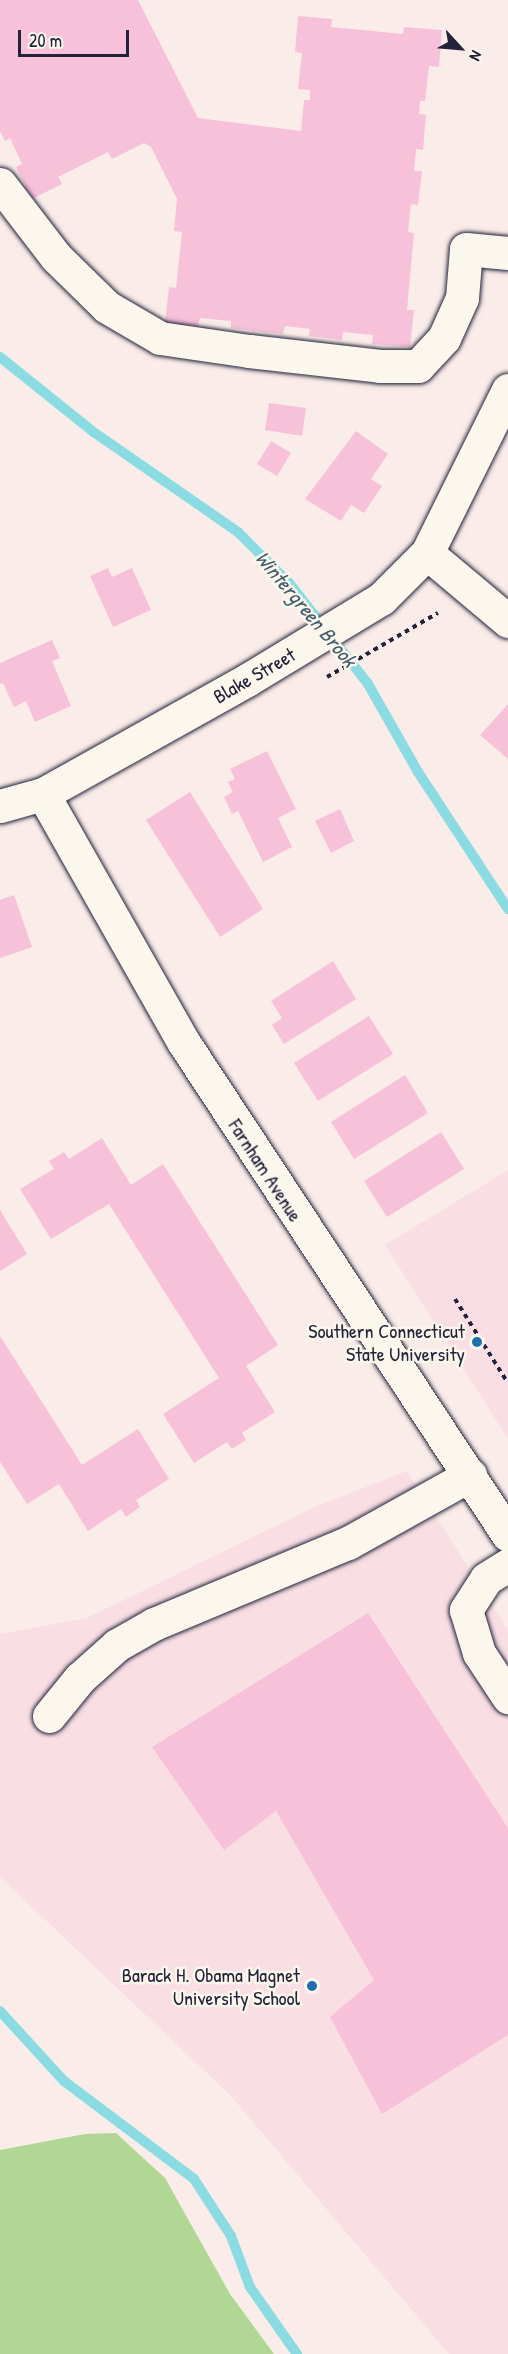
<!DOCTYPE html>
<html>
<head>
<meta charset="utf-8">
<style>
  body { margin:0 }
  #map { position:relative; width:508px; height:2354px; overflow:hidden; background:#faece8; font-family:"Patrick Hand",sans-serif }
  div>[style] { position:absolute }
  .built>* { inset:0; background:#f9dfe4 }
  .green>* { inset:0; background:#b0d794 }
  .stream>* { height:10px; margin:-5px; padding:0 5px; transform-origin:5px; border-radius:5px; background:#8adbe2 }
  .building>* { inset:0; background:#f8c1da }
  .path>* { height:4px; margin-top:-2px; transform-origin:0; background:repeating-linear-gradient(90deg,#22223b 0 4.5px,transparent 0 9px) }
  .roads { filter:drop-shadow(0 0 2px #22223b) drop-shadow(0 0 2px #22223b) }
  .minor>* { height:33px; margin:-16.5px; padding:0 16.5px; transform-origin:16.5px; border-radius:16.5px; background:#fbf7ec }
  .dots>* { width:16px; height:16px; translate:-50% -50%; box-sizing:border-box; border:3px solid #fbf7ec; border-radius:50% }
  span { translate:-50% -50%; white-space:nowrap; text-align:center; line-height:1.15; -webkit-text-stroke:5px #fbf7ec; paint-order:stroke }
  .street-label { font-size:20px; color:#22223b }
  .poi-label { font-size:20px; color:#22223b }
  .right { translate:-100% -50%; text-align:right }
  .water-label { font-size:21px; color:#415a6d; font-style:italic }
  .north { position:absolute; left:430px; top:18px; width:60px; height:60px; -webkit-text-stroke:4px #fbf7ec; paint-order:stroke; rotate:116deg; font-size:16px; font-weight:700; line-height:24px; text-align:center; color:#22223b }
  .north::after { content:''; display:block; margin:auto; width:21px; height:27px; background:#22223b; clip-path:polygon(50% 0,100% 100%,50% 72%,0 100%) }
  .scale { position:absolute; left:18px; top:30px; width:111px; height:27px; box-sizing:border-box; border:3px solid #22223b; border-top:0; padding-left:8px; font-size:18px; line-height:21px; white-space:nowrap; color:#22223b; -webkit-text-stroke:4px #fbf7ec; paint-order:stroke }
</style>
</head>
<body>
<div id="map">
  <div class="built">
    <div style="clip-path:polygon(508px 1170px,508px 1439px,385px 1245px)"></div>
    <div style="clip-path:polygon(407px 1471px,508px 1630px,508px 2354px,449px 2354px,231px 2096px,0 1877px,0 1634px,87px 1618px,312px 1508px)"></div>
  </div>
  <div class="green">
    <div style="clip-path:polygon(116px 2133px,165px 2178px,230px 2294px,274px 2354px,0 2354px,0 2150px,85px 2134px)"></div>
  </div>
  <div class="stream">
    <div style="left:0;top:357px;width:122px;rotate:38.7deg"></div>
    <div style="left:95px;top:433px;width:174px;rotate:34.7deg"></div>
    <div style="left:238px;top:532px;width:74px;rotate:45deg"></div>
    <div style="left:290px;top:584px;width:127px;rotate:52deg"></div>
    <div style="left:368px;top:684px;width:101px;rotate:60.4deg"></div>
    <div style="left:418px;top:772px;width:164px;rotate:56.7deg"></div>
    <div style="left:0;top:2011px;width:95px;rotate:47.6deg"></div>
    <div style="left:64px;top:2081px;width:163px;rotate:37deg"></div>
    <div style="left:194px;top:2179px;width:68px;rotate:57deg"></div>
    <div style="left:231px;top:2236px;width:54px;rotate:69.6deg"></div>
    <div style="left:250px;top:2287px;width:82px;rotate:55deg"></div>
  </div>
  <div class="building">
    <div style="clip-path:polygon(0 0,138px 0,198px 118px,301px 131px,304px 100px,310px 100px,310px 90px,298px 89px,302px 53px,295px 52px,298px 16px,332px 19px,331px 27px,403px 34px,404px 27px,442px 30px,439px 67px,429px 66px,425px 101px,420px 101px,419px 114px,426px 115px,423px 150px,416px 149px,414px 171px,422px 171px,418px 205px,411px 204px,408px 232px,414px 233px,407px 310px,414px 310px,410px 347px,372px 344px,373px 335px,343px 332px,342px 340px,309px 336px,310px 329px,285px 326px,283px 334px,231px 328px,231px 321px,200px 318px,198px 326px,165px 323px,169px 287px,176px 288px,182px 232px,174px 231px,177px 199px,151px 147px,144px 143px,112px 159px,108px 152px,58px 177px,62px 184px,32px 199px,16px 167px,22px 164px,10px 138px,5px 141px,0 131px)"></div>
    <div style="clip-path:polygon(269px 403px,306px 408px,302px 436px,265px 430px)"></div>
    <div style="clip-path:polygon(356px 431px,388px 454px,371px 479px,382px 486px,364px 513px,351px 505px,341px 521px,305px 499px)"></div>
    <div style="clip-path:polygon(271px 441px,291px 453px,277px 476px,257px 464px)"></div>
    <div style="clip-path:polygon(108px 568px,112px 577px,132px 568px,151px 610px,113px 627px,90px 576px)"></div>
    <div style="clip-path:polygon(52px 640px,60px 658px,52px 661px,71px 706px,35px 722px,26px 701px,14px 707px,3px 683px,0 684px,0 663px)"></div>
    <div style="clip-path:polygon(508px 704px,508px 759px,480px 735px)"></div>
    <div style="clip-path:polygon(267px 751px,296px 809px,278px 818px,292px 847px,263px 862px,238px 811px,232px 814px,224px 797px,233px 792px,228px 782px,235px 779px,230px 769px)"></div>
    <div style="clip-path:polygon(190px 792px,263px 909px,220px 937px,146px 820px)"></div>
    <div style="clip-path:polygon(340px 809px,354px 841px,331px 853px,315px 821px)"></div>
    <div style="clip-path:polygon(14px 895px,32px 947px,0 958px,0 900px)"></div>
    <div style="clip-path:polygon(333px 961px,356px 999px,284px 1044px,272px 1025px,282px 1018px,271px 1001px)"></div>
    <div style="clip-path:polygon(369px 1016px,393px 1054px,318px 1101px,294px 1063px)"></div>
    <div style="clip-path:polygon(405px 1075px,428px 1113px,354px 1159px,331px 1122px)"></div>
    <div style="clip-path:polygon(441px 1132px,464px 1169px,387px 1217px,364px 1181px)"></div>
    <div style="clip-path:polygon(102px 1138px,131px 1185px,163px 1164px,278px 1345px,246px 1366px,275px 1412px,242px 1433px,246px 1440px,232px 1449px,227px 1442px,194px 1463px,163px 1414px,219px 1378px,109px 1204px,51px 1239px,20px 1189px,54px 1169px,49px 1161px,64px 1152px,69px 1159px)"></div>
    <div style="clip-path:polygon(0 1210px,27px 1254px,0 1271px)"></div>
    <div style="clip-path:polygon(0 1336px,82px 1465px,138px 1429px,169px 1479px,136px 1500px,140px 1507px,126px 1517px,121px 1509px,88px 1531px,59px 1484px,27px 1504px,0 1462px)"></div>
    <div style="clip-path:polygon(368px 1613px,508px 1828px,508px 2035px,382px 2114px,330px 2017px,374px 1980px,276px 1811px,224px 1850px,152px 1747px)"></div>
  </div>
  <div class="path">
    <div style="left:327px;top:677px;width:128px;rotate:-30deg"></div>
    <div style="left:455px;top:1299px;width:99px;rotate:57.8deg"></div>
  </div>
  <div class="roads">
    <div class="minor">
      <div style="left:0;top:184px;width:92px;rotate:52.5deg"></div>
      <div style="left:56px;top:257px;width:71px;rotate:44.4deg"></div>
      <div style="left:107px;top:307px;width:61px;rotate:30.3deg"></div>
      <div style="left:160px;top:338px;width:90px;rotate:8.3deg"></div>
      <div style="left:249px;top:351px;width:132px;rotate:6.5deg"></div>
      <div style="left:380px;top:366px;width:38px"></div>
      <div style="left:418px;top:366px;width:38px;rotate:-47deg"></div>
      <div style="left:444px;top:338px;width:44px;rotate:-65.8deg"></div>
      <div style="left:462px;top:298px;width:49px;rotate:-85.3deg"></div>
      <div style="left:466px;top:249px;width:42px;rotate:5.4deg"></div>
      <div style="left:427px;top:553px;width:106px;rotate:40deg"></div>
      <div style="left:43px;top:794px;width:286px;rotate:60.5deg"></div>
      <div style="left:184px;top:1043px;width:589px;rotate:56.63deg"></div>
      <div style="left:0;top:806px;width:45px;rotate:-15.6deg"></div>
      <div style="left:43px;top:794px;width:234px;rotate:-29.2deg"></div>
      <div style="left:247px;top:680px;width:157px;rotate:-31.2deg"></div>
      <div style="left:381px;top:599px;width:65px;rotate:-45deg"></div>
      <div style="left:427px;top:553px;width:182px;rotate:-63.6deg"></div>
      <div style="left:508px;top:1565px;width:26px;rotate:148deg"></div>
      <div style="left:486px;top:1579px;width:37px;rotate:123deg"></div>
      <div style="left:466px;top:1610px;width:45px;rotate:73.2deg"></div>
      <div style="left:479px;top:1653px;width:53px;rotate:56.6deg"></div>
      <div style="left:49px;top:1716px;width:49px;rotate:-50.8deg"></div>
      <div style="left:80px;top:1678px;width:50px;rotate:-41.7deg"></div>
      <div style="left:117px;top:1645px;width:43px;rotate:-29.6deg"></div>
      <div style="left:154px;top:1624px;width:210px;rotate:-22.7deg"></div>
      <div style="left:348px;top:1543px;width:140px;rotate:-29.1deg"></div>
    </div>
  </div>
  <div class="dots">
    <div style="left:477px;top:1342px;background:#1f6fb2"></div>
    <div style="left:312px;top:1986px;background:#1f6fb2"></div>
  </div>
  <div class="street-label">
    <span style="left:254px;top:675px;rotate:-30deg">Blake Street</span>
    <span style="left:266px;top:1170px;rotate:57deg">Farnham Avenue</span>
  </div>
  <div class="poi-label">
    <span class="right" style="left:465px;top:1342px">Southern Connecticut<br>State University</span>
    <span class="right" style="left:300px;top:1986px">Barack H. Obama Magnet<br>University School</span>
  </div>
  <div class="water-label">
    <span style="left:306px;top:609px;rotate:50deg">Wintergreen Brook</span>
  </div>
  <div class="north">N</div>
  <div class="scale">20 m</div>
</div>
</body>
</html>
